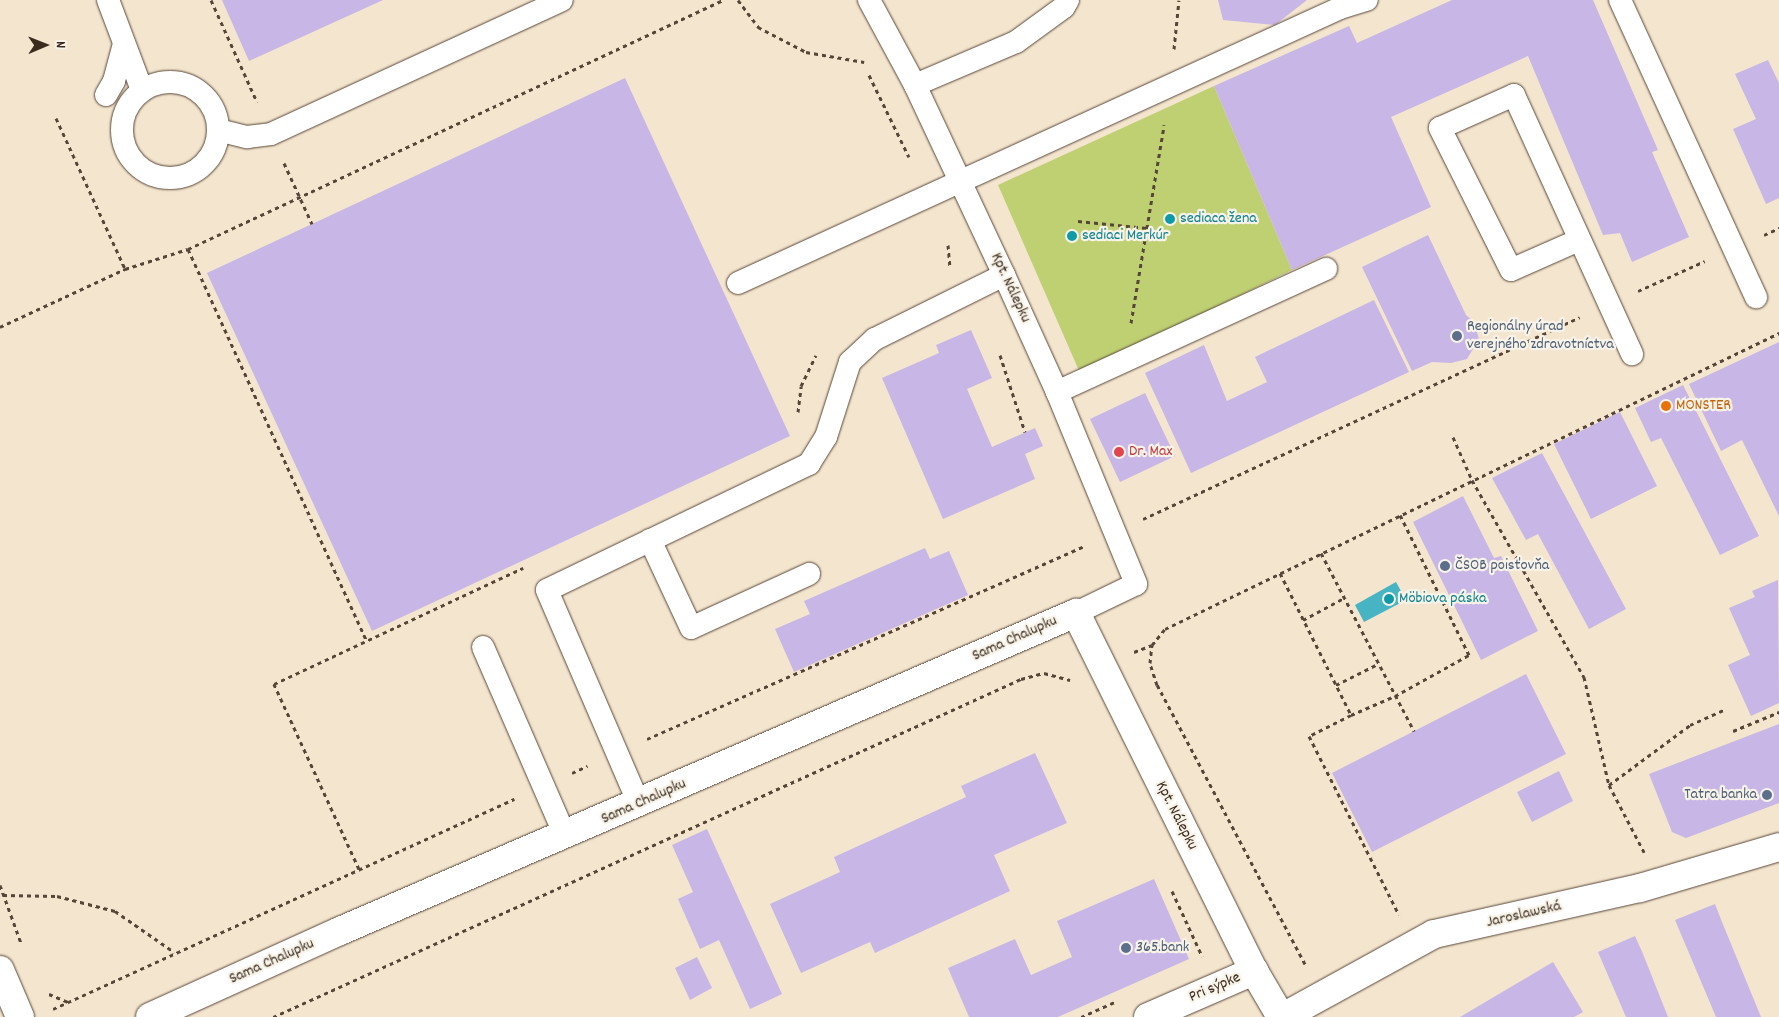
<!DOCTYPE html>
<html>
<head>
<meta charset="utf-8">
<style>
  body { margin:0 }
  #map { position:relative; width:1779px; height:1017px; overflow:hidden; background:#f4e5ce; font-family:Dekko,sans-serif }
  div>[style] { position:absolute }
  .green>* { inset:0; background:#bfd073 }
  .water>* { inset:0; background:#47b4c4 }
  .building>* { inset:0; background:#c8b6e6 }
  .path>* { height:3px; margin-top:-1.5px; transform-origin:0; background:repeating-linear-gradient(90deg,#574638 0 4px,transparent 0 8px) }
  .roads { filter:drop-shadow(0 0 1px #574638) drop-shadow(0 0 1px #574638) }
  .lane>* { height:22px; margin:-11px; padding:0 11px; transform-origin:11px; border-radius:11px; background:#fff }
  .lane>.ring { margin:-11px; padding:0; box-sizing:content-box; background:none; border:22px solid #fff; border-radius:50% }
  .street>* { height:28px; margin:-14px; padding:0 14px; transform-origin:14px; border-radius:14px; background:#fff }
  .dots>* { width:14px; height:14px; translate:-50% -50%; box-sizing:border-box; border:2px solid #f7f3e8; border-radius:50% }
  span { translate:-50% -50%; white-space:nowrap; text-align:center; line-height:1.15; -webkit-text-stroke:4.5px #f7f3e8; paint-order:stroke }
  .culture-label { font-size:16px; color:#0d838f }
  .left { translate:0 -50%; text-align:left }
  .street-label { font-size:16px; color:#3b2a1e }
  .service-label { font-size:16px; color:#4e5e75 }
  .right { translate:-100% -50%; text-align:right }
  .food-label { font-size:16px; color:#c56008 }
  .health-label { font-size:16px; color:#be3a42 }
  .north { position:absolute; left:20px; top:20px; width:50px; height:50px; -webkit-text-stroke:4px #f7f3e8; paint-order:stroke; rotate:89deg; font-size:14px; font-weight:700; line-height:20px; text-align:center; color:#3b2a1e }
  .north::after { content:''; display:block; margin:auto; width:18px; height:22px; background:#3b2a1e; clip-path:polygon(50% 0,100% 100%,50% 72%,0 100%) }
</style>
</head>
<body>
<div id="map">
  <div class="green">
    <div style="clip-path:polygon(1214px 86px,1292px 270px,1080px 373px,998px 185px)"></div>
  </div>
  <div class="water">
    <div style="clip-path:polygon(1396px 582px,1406px 600px,1364px 622px,1355px 605px)"></div>
  </div>
  <div class="building">
    <div style="clip-path:polygon(222px 0,383px 0,249px 61px)"></div>
    <div style="clip-path:polygon(1218px 0,1307px 0,1275px 25px,1223px 20px)"></div>
    <div style="clip-path:polygon(1452px 0,1593px 0,1658px 150px,1652px 152px,1689px 237px,1632px 262px,1620px 233px,1603px 235px,1528px 56px,1391px 117px,1431px 207px,1292px 270px,1214px 86px,1349px 26px,1357px 43px)"></div>
    <div style="clip-path:polygon(1768px 60px,1779px 83px,1779px 198px,1766px 204px,1733px 129px,1756px 119px,1735px 74px)"></div>
    <div style="clip-path:polygon(625px 78px,790px 436px,372px 631px,207px 273px)"></div>
    <div style="clip-path:polygon(1428px 235px,1466px 315px,1474px 322px,1479px 339px,1467px 359px,1451px 363px,1432px 362px,1412px 371px,1362px 267px)"></div>
    <div style="clip-path:polygon(1374px 300px,1409px 372px,1191px 473px,1145px 373px,1204px 345px,1227px 401px,1267px 382px,1255px 357px)"></div>
    <div style="clip-path:polygon(971px 330px,992px 378px,967px 389px,992px 447px,1035px 428px,1043px 446px,1025px 454px,1035px 479px,943px 519px,882px 378px,939px 353px,936px 345px)"></div>
    <div style="clip-path:polygon(1779px 342px,1779px 516px,1742px 440px,1721px 451px,1689px 384px)"></div>
    <div style="clip-path:polygon(1683px 385px,1759px 536px,1720px 555px,1661px 438px,1651px 442px,1635px 408px)"></div>
    <div style="clip-path:polygon(1145px 393px,1175px 456px,1120px 482px,1090px 419px)"></div>
    <div style="clip-path:polygon(1620px 412px,1657px 486px,1591px 519px,1554px 444px)"></div>
    <div style="clip-path:polygon(1542px 453px,1626px 609px,1589px 629px,1538px 534px,1526px 540px,1492px 478px)"></div>
    <div style="clip-path:polygon(1463px 496px,1494px 558px,1501px 556px,1538px 631px,1481px 660px,1413px 522px)"></div>
    <div style="clip-path:polygon(925px 548px,930px 559px,949px 551px,968px 595px,794px 672px,775px 629px,810px 614px,804px 601px)"></div>
    <div style="clip-path:polygon(1778px 580px,1779px 703px,1751px 716px,1728px 665px,1750px 655px,1729px 608px,1755px 597px,1752px 591px)"></div>
    <div style="clip-path:polygon(1526px 674px,1566px 754px,1372px 852px,1332px 773px)"></div>
    <div style="clip-path:polygon(1779px 724px,1779px 803px,1686px 838px,1672px 832px,1649px 774px)"></div>
    <div style="clip-path:polygon(1035px 753px,1067px 823px,994px 855px,1010px 891px,875px 953px,870px 942px,801px 973px,770px 904px,840px 872px,834px 857px,966px 797px,961px 786px)"></div>
    <div style="clip-path:polygon(1559px 771px,1573px 801px,1532px 822px,1517px 792px)"></div>
    <div style="clip-path:polygon(707px 829px,782px 994px,750px 1009px,719px 940px,700px 949px,678px 899px,693px 892px,672px 845px)"></div>
    <div style="clip-path:polygon(1154px 879px,1189px 959px,1058px 1017px,969px 1017px,948px 968px,1015px 939px,1031px 975px,1072px 957px,1057px 921px)"></div>
    <div style="clip-path:polygon(1715px 904px,1722px 922px,1761px 1017px,1716px 1017px,1675px 920px)"></div>
    <div style="clip-path:polygon(1635px 936px,1643px 954px,1668px 1017px,1626px 1017px,1598px 952px)"></div>
    <div style="clip-path:polygon(697px 957px,712px 988px,690px 1000px,675px 968px)"></div>
    <div style="clip-path:polygon(1553px 962px,1583px 1012px,1574px 1017px,1460px 1017px)"></div>
  </div>
  <div class="path">
    <div style="left:211px;top:0;width:112px;rotate:65.7deg"></div>
    <div style="left:738px;top:0;width:34px;rotate:53deg"></div>
    <div style="left:758px;top:27px;width:54px;rotate:27.5deg"></div>
    <div style="left:806px;top:52px;width:59px;rotate:9.8deg"></div>
    <div style="left:1174px;top:49px;width:49px;rotate:-84.2deg"></div>
    <div style="left:869px;top:75px;width:91px;rotate:64deg"></div>
    <div style="left:56px;top:118px;width:166px;rotate:65.4deg"></div>
    <div style="left:284px;top:163px;width:67px;rotate:65.3deg"></div>
    <div style="left:1078px;top:221px;width:69px;rotate:5.8deg"></div>
    <div style="left:1764px;top:235px;width:17px;rotate:-25deg"></div>
    <div style="left:948px;top:245px;width:21px;rotate:85deg"></div>
    <div style="left:188px;top:249px;width:431px;rotate:65.5deg"></div>
    <div style="left:1638px;top:291px;width:73px;rotate:-24.1deg"></div>
    <div style="left:1131px;top:323px;width:201px;rotate:-80.5deg"></div>
    <div style="left:0;top:327px;width:138px;rotate:-24.9deg"></div>
    <div style="left:125px;top:269px;width:66px;rotate:-17.6deg"></div>
    <div style="left:188px;top:249px;width:590px;rotate:-24.96deg"></div>
    <div style="left:1000px;top:355px;width:81px;rotate:72deg"></div>
    <div style="left:798px;top:412px;width:26px;rotate:-83deg"></div>
    <div style="left:801px;top:386px;width:34px;rotate:-64deg"></div>
    <div style="left:1453px;top:437px;width:47px;rotate:66.2deg"></div>
    <div style="left:1472px;top:480px;width:227px;rotate:60.4deg"></div>
    <div style="left:1584px;top:677px;width:111px;rotate:77deg"></div>
    <div style="left:1609px;top:785px;width:76px;rotate:62.4deg"></div>
    <div style="left:1143px;top:519px;width:481px;rotate:-24.8deg"></div>
    <div style="left:1321px;top:553px;width:201px;rotate:62.4deg"></div>
    <div style="left:1280px;top:573px;width:159px;rotate:63.4deg"></div>
    <div style="left:1351px;top:715px;width:47px;rotate:153.4deg"></div>
    <div style="left:1309px;top:736px;width:200px;rotate:63.3deg"></div>
    <div style="left:1303px;top:620px;width:47px;rotate:-28.2deg"></div>
    <div style="left:1134px;top:652px;width:19px;rotate:-21deg"></div>
    <div style="left:1336px;top:685px;width:47px;rotate:-26.6deg"></div>
    <div style="left:1351px;top:715px;width:48px;rotate:-23.4deg"></div>
    <div style="left:1395px;top:696px;width:85px;rotate:-29deg"></div>
    <div style="left:1469px;top:655px;width:156px;rotate:-116.2deg"></div>
    <div style="left:1733px;top:731px;width:50px;rotate:-22.4deg"></div>
    <div style="left:647px;top:739px;width:479px;rotate:-23.8deg"></div>
    <div style="left:572px;top:773px;width:17px;rotate:-25deg"></div>
    <div style="left:1609px;top:785px;width:101px;rotate:-36.5deg"></div>
    <div style="left:1690px;top:725px;width:37px;rotate:-24deg"></div>
    <div style="left:359px;top:869px;width:204px;rotate:-114.7deg"></div>
    <div style="left:274px;top:684px;width:275px;rotate:-25deg"></div>
    <div style="left:0;top:885px;width:62px;rotate:70.1deg"></div>
    <div style="left:1172px;top:891px;width:72px;rotate:65.2deg"></div>
    <div style="left:3px;top:895px;width:54px;rotate:1.1deg"></div>
    <div style="left:57px;top:896px;width:60px;rotate:14.5deg"></div>
    <div style="left:115px;top:911px;width:72px;rotate:34.8deg"></div>
    <div style="left:1305px;top:964px;width:316px;rotate:-117.9deg"></div>
    <div style="left:1157px;top:685px;width:23px;rotate:-108deg"></div>
    <div style="left:1150px;top:663px;width:18px;rotate:-84deg"></div>
    <div style="left:1152px;top:645px;width:21px;rotate:-51deg"></div>
    <div style="left:1165px;top:629px;width:682px;rotate:-25.74deg"></div>
    <div style="left:49px;top:994px;width:21px;rotate:23deg"></div>
    <div style="left:53px;top:1009px;width:507px;rotate:-24.49deg"></div>
    <div style="left:273px;top:1017px;width:821px;rotate:-24.32deg"></div>
    <div style="left:1021px;top:679px;width:24px;rotate:-15deg"></div>
    <div style="left:1044px;top:673px;width:27px;rotate:15deg"></div>
    <div style="left:1081px;top:1017px;width:39px;rotate:-24deg"></div>
  </div>
  <div class="roads">
    <div class="lane">
      <div style="left:108px;top:0;width:96px;rotate:69.3deg"></div>
      <div style="left:869px;top:0;width:97px;rotate:61.6deg"></div>
      <div style="left:915px;top:85px;width:210px;rotate:64.9deg"></div>
      <div style="left:1004px;top:275px;width:128px;rotate:65.6deg"></div>
      <div style="left:1057px;top:392px;width:208px;rotate:67.6deg"></div>
      <div style="left:1136px;top:584px;width:67px;rotate:154.2deg"></div>
      <div style="left:1620px;top:0;width:327px;rotate:65.4deg"></div>
      <div class="ring" style="left:122px;top:82px;width:74px;height:74px"></div>
      <div style="left:915px;top:85px;width:110px;rotate:-23.1deg"></div>
      <div style="left:1016px;top:42px;width:59px;rotate:-36.1deg"></div>
      <div style="left:1064px;top:7px;width:8px;rotate:-60deg"></div>
      <div style="left:106px;top:95px;width:16px;rotate:-60deg"></div>
      <div style="left:114px;top:81px;width:39px;rotate:-75deg"></div>
      <div style="left:218px;top:130px;width:30px;rotate:14deg"></div>
      <div style="left:247px;top:137px;width:24px;rotate:-7deg"></div>
      <div style="left:271px;top:134px;width:320px;rotate:-24.7deg"></div>
      <div style="left:1579px;top:240px;width:74px;rotate:156.2deg"></div>
      <div style="left:1511px;top:270px;width:159px;rotate:-116.6deg"></div>
      <div style="left:1440px;top:128px;width:81px;rotate:-24deg"></div>
      <div style="left:1514px;top:95px;width:285px;rotate:65.5deg"></div>
      <div style="left:738px;top:283px;width:662px;rotate:-24.55deg"></div>
      <div style="left:1340px;top:8px;width:28px;rotate:-17deg"></div>
      <div style="left:1057px;top:392px;width:296px;rotate:-24.6deg"></div>
      <div style="left:650px;top:540px;width:97px;rotate:65deg"></div>
      <div style="left:691px;top:628px;width:130px;rotate:-24.6deg"></div>
      <div style="left:483px;top:647px;width:206px;rotate:66.5deg"></div>
      <div style="left:639px;top:804px;width:233px;rotate:-113.3deg"></div>
      <div style="left:547px;top:590px;width:291px;rotate:-25.7deg"></div>
      <div style="left:809px;top:464px;width:32px;rotate:-58deg"></div>
      <div style="left:826px;top:437px;width:79px;rotate:-72.3deg"></div>
      <div style="left:850px;top:362px;width:34px;rotate:-43deg"></div>
      <div style="left:875px;top:339px;width:144px;rotate:-26.4deg"></div>
    </div>
    <div class="street">
      <div style="left:0;top:970px;width:51px;rotate:66.9deg"></div>
      <div style="left:150px;top:1017px;width:209px;rotate:-24.4deg"></div>
      <div style="left:340px;top:931px;width:802px;rotate:-23.37deg"></div>
      <div style="left:1076px;top:613px;width:400px;rotate:63.6deg"></div>
      <div style="left:1254px;top:971px;width:53px;rotate:59.6deg"></div>
      <div style="left:1148px;top:1017px;width:116px;rotate:-23.5deg"></div>
      <div style="left:1283px;top:1017px;width:172px;rotate:-28.8deg"></div>
      <div style="left:1434px;top:934px;width:211px;rotate:-12.6deg"></div>
      <div style="left:1640px;top:888px;width:145px;rotate:-16.4deg"></div>
    </div>
  </div>
  <div class="dots">
    <div style="left:1170px;top:219px;background:#0f9aa8"></div>
    <div style="left:1072px;top:236px;background:#0f9aa8"></div>
    <div style="left:1457px;top:336px;background:#5c6f8a"></div>
    <div style="left:1666px;top:406px;background:#e8710a"></div>
    <div style="left:1119px;top:452px;background:#e0444e"></div>
    <div style="left:1445px;top:566px;background:#5c6f8a"></div>
    <div style="left:1389px;top:599px;background:#0f9aa8"></div>
    <div style="left:1767px;top:795px;background:#5c6f8a"></div>
    <div style="left:1126px;top:948px;background:#5c6f8a"></div>
  </div>
  <div class="culture-label">
    <span class="left" style="left:1180px;top:219px">sediaca žena</span>
    <span class="left" style="left:1082px;top:236px">sediaci Merkúr</span>
    <span class="left" style="left:1399px;top:599px">Möbiova páska</span>
  </div>
  <div class="street-label">
    <span style="left:1010px;top:288px;rotate:65deg">Kpt. Nálepku</span>
    <span style="left:1015px;top:639px;rotate:-24deg">Sama Chalupku</span>
    <span style="left:644px;top:802px;rotate:-24deg">Sama Chalupku</span>
    <span style="left:1176px;top:816px;rotate:63deg">Kpt. Nálepku</span>
    <span style="left:1524px;top:915px;rotate:-13deg">Jaroslawská</span>
    <span style="left:272px;top:962px;rotate:-24deg">Sama Chalupku</span>
    <span style="left:1215px;top:988px;rotate:-23deg">Pri sýpke</span>
  </div>
  <div class="service-label">
    <span class="left" style="left:1467px;top:336px">Regionálny úrad<br>verejného zdravotníctva</span>
    <span class="left" style="left:1455px;top:566px">ČSOB poisťovňa</span>
    <span class="right" style="left:1757px;top:795px">Tatra banka</span>
    <span class="left" style="left:1136px;top:948px">365.bank</span>
  </div>
  <div class="food-label">
    <span class="left" style="left:1676px;top:406px">MONSTER</span>
  </div>
  <div class="health-label">
    <span class="left" style="left:1129px;top:452px">Dr. Max</span>
  </div>
  <div class="north">N</div>
</div>
</body>
</html>
